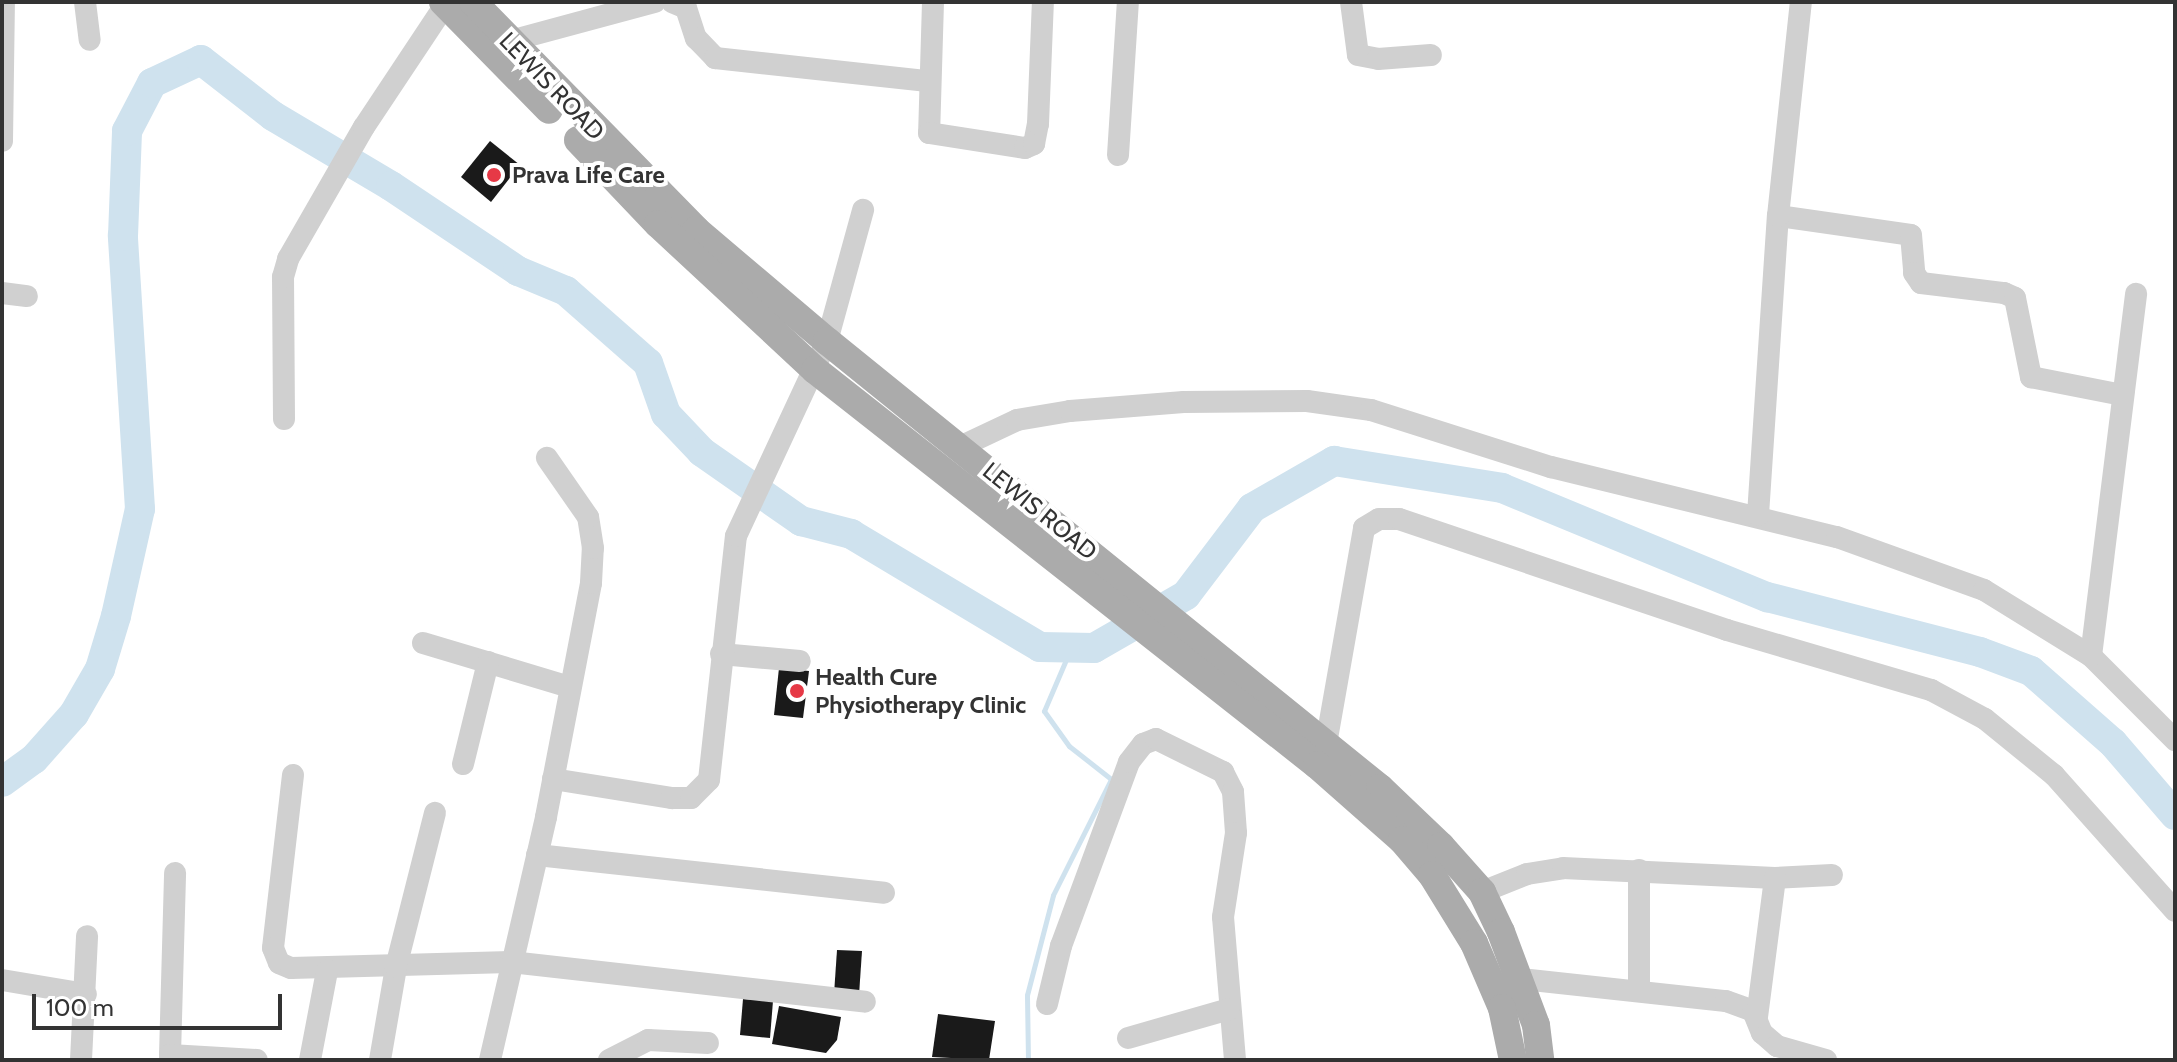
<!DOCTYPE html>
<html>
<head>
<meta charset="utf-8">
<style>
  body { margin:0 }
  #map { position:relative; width:2177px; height:1062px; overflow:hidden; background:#fff; font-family:Cabin,sans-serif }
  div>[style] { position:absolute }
  .stream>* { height:5px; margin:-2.5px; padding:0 2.5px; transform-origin:2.5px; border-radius:2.5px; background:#cfe2ee }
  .river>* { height:30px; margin:-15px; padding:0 15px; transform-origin:15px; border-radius:15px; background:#cfe2ee }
  .building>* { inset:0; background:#1a1a1a }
  .minor>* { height:22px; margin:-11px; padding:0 11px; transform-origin:11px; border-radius:11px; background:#d0d0d0 }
  .major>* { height:28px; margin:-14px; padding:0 14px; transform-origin:14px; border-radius:14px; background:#ababab }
  .dots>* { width:22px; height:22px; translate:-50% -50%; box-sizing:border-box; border:4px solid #fff; border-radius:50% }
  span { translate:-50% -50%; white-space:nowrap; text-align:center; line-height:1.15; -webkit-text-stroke:8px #fff; paint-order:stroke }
  .street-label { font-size:24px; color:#333 }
  .poi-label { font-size:24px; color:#333; font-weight:700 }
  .left { translate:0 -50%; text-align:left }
  .frame { position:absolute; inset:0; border:4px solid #333; pointer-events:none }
  .scale { position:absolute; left:32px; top:994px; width:250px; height:36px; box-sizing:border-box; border:4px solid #333; border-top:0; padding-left:10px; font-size:24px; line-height:28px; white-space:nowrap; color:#333; -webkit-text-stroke:6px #fff; paint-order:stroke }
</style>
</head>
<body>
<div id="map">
  <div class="stream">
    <div style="left:1028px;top:1060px;width:65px;rotate:-90.9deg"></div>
    <div style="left:1027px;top:995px;width:103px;rotate:-75.4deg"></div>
    <div style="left:1053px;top:895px;width:130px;rotate:-63.4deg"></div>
    <div style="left:1111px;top:779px;width:53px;rotate:-141.8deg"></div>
    <div style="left:1069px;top:746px;width:43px;rotate:-125.5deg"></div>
    <div style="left:1044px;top:711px;width:69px;rotate:-66.8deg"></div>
  </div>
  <div class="river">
    <div style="left:2px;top:782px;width:39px;rotate:-36deg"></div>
    <div style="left:34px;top:759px;width:60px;rotate:-48.4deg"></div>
    <div style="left:74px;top:714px;width:52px;rotate:-60deg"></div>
    <div style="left:100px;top:669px;width:55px;rotate:-73.2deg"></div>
    <div style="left:116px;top:616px;width:110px;rotate:-77.4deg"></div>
    <div style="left:140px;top:509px;width:274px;rotate:-93.6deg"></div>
    <div style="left:123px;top:236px;width:105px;rotate:-87.8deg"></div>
    <div style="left:127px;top:131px;width:54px;rotate:-62.5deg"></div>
    <div style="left:152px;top:83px;width:54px;rotate:-25.1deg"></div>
    <div style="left:201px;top:60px;width:91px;rotate:37.9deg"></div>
    <div style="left:273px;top:116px;width:137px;rotate:30.7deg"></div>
    <div style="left:391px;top:186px;width:153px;rotate:33.8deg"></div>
    <div style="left:518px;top:271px;width:52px;rotate:22.6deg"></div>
    <div style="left:566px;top:291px;width:109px;rotate:41.3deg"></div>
    <div style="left:648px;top:363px;width:54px;rotate:70.6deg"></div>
    <div style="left:666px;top:414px;width:52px;rotate:46.5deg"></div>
    <div style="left:702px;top:452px;width:121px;rotate:34.9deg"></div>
    <div style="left:801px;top:521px;width:52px;rotate:14.6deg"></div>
    <div style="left:851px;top:534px;width:220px;rotate:30.9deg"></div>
    <div style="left:1040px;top:647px;width:54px;rotate:1.1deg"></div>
    <div style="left:1094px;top:648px;width:106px;rotate:-29.9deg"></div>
    <div style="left:1186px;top:595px;width:109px;rotate:-52.8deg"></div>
    <div style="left:1252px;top:508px;width:95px;rotate:-29.8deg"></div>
    <div style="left:1334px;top:461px;width:170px;rotate:9.1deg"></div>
    <div style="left:1502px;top:488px;width:287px;rotate:22.4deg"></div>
    <div style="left:1767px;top:597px;width:220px;rotate:14.5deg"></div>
    <div style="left:1980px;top:652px;width:54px;rotate:20.4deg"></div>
    <div style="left:2031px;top:671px;width:109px;rotate:41.3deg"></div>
    <div style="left:2113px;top:743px;width:95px;rotate:49.3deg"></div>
  </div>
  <div class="building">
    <div style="clip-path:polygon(490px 141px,520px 165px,491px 202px,461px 177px)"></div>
    <div style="clip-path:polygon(779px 668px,809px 671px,803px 718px,774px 715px)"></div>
    <div style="clip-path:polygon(837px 950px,862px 951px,859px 995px,834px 994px)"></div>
    <div style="clip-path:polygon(743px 999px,773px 1001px,770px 1038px,740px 1035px)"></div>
    <div style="clip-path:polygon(779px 1006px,841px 1017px,837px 1040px,826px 1053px,772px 1044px)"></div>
    <div style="clip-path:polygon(938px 1014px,995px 1021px,989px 1060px,932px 1057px)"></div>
  </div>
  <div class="minor">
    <div style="left:85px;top:2px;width:38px;rotate:83deg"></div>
    <div style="left:672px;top:2px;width:15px;rotate:23deg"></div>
    <div style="left:686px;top:8px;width:32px;rotate:72deg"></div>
    <div style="left:696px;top:38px;width:28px;rotate:46deg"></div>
    <div style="left:715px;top:58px;width:214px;rotate:6.2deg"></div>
    <div style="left:933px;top:2px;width:131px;rotate:91.7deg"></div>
    <div style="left:929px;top:133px;width:97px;rotate:8.9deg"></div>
    <div style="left:1025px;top:148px;width:10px;rotate:-24deg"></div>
    <div style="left:1034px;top:144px;width:20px;rotate:-79deg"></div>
    <div style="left:1038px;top:124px;width:122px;rotate:-87.7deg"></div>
    <div style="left:1351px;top:2px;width:53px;rotate:82.5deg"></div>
    <div style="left:1358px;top:55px;width:20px;rotate:11deg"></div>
    <div style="left:1378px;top:59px;width:53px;rotate:-4.3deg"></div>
    <div style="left:510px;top:41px;width:150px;rotate:-15.1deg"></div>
    <div style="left:2px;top:141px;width:139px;rotate:-89.2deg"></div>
    <div style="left:1118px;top:155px;width:153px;rotate:-86.3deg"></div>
    <div style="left:1778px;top:216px;width:134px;rotate:8.1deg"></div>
    <div style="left:1911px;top:235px;width:38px;rotate:85deg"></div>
    <div style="left:1914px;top:273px;width:12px;rotate:55deg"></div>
    <div style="left:1921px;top:283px;width:84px;rotate:6.9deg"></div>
    <div style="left:2004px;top:293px;width:12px;rotate:24deg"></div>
    <div style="left:2015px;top:298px;width:81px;rotate:78.6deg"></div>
    <div style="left:2031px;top:377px;width:93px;rotate:11.2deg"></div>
    <div style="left:2px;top:293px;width:25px;rotate:7deg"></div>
    <div style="left:284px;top:419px;width:142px;rotate:-90.4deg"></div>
    <div style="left:283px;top:277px;width:19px;rotate:-74deg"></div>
    <div style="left:288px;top:259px;width:152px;rotate:-60.1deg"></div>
    <div style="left:364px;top:127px;width:146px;rotate:-56.4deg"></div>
    <div style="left:962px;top:446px;width:61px;rotate:-25.3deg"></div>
    <div style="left:1017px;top:420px;width:54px;rotate:-9.6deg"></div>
    <div style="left:1070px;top:411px;width:114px;rotate:-4.5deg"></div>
    <div style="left:1184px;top:402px;width:123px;rotate:-0.5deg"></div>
    <div style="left:1307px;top:401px;width:65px;rotate:8deg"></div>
    <div style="left:1371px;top:410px;width:189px;rotate:17.6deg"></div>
    <div style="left:1551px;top:467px;width:294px;rotate:13.8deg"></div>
    <div style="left:1837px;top:537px;width:156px;rotate:19.8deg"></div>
    <div style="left:1984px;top:590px;width:126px;rotate:31.7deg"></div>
    <div style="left:2091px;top:656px;width:119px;rotate:45deg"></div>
    <div style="left:1758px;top:515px;width:300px;rotate:-86.2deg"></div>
    <div style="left:1778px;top:216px;width:215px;rotate:-83.9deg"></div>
    <div style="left:423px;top:643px;width:153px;rotate:16.7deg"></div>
    <div style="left:721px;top:654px;width:79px;rotate:5.1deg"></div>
    <div style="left:2091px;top:656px;width:365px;rotate:-82.9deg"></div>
    <div style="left:1326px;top:744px;width:219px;rotate:-80deg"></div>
    <div style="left:1364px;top:528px;width:17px;rotate:-31deg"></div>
    <div style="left:1379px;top:519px;width:20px"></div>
    <div style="left:1399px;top:519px;width:346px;rotate:18.7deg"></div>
    <div style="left:1727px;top:630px;width:213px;rotate:16.4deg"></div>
    <div style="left:1931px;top:690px;width:61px;rotate:28.2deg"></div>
    <div style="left:1985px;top:719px;width:89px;rotate:39.1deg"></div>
    <div style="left:2054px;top:775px;width:182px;rotate:48.3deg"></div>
    <div style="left:463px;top:764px;width:105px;rotate:-76.2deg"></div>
    <div style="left:293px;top:775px;width:174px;rotate:96.6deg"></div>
    <div style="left:273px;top:948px;width:16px;rotate:68deg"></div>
    <div style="left:279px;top:963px;width:13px;rotate:23deg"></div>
    <div style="left:291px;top:968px;width:220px;rotate:-1.6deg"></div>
    <div style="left:511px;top:962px;width:356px;rotate:6.4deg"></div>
    <div style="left:553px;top:779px;width:121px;rotate:9.1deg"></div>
    <div style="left:672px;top:798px;width:19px"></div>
    <div style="left:691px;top:798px;width:25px;rotate:-45deg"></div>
    <div style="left:709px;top:780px;width:245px;rotate:-83.7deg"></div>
    <div style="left:736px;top:536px;width:215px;rotate:-65deg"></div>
    <div style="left:827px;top:341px;width:136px;rotate:-74.6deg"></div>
    <div style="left:537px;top:855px;width:349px;rotate:6.2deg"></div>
    <div style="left:1482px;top:892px;width:48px;rotate:-21.8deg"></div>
    <div style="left:1527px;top:874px;width:36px;rotate:-9deg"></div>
    <div style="left:1563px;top:868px;width:212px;rotate:2.7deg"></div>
    <div style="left:1775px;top:878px;width:57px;rotate:-3deg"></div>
    <div style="left:1522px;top:979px;width:205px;rotate:6.2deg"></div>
    <div style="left:1726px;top:1001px;width:29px;rotate:20deg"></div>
    <div style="left:1753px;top:1011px;width:24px;rotate:68deg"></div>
    <div style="left:1762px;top:1033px;width:20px;rotate:41deg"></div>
    <div style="left:1777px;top:1046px;width:51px;rotate:15.9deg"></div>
    <div style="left:2px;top:980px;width:85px;rotate:9.5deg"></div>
    <div style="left:1639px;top:991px;width:121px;rotate:-90deg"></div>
    <div style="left:1047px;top:1004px;width:60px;rotate:-76.4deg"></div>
    <div style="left:1061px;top:946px;width:196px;rotate:-69.7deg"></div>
    <div style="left:1129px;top:762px;width:23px;rotate:-52deg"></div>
    <div style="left:1143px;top:744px;width:14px;rotate:-21deg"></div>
    <div style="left:1156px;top:739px;width:75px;rotate:26.2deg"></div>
    <div style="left:1223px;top:772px;width:22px;rotate:63deg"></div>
    <div style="left:1233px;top:792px;width:41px;rotate:85.8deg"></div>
    <div style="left:1236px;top:833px;width:85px;rotate:98.8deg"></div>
    <div style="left:1223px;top:917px;width:144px;rotate:85.2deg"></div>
    <div style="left:1757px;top:1017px;width:140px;rotate:-82.6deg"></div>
    <div style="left:1128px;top:1038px;width:105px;rotate:-16deg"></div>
    <div style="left:170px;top:1055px;width:182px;rotate:-88.4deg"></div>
    <div style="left:81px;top:1060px;width:124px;rotate:-87.2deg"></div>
    <div style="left:170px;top:1060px;width:5px;rotate:-90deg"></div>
    <div style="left:170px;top:1055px;width:87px;rotate:3.3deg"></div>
    <div style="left:310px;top:1060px;width:91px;rotate:-79.2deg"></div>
    <div style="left:380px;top:1060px;width:94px;rotate:-80.2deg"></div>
    <div style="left:396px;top:967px;width:159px;rotate:-75.8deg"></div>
    <div style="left:490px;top:1060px;width:249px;rotate:-77deg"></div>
    <div style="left:546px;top:817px;width:238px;rotate:-79.1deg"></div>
    <div style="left:591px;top:583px;width:35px;rotate:-87deg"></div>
    <div style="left:593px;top:548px;width:31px;rotate:-99deg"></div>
    <div style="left:588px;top:517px;width:72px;rotate:-124.8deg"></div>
    <div style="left:609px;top:1060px;width:44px;rotate:-27.1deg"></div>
    <div style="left:648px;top:1040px;width:60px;rotate:2.9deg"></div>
  </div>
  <div class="major">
    <div style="left:443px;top:2px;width:151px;rotate:45.5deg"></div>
    <div style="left:473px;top:2px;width:319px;rotate:45.6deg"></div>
    <div style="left:696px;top:230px;width:172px;rotate:40.3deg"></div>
    <div style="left:827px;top:341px;width:711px;rotate:38.95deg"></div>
    <div style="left:1380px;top:788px;width:84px;rotate:43.6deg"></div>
    <div style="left:1441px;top:846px;width:62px;rotate:48.3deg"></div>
    <div style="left:1482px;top:892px;width:44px;rotate:64.6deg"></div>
    <div style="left:1501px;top:932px;width:99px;rotate:69.4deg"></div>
    <div style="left:1536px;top:1025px;width:35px;rotate:83deg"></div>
    <div style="left:578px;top:140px;width:116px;rotate:46.4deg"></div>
    <div style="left:658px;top:224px;width:214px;rotate:42.9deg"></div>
    <div style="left:815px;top:370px;width:639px;rotate:38.2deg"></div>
    <div style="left:1317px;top:765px;width:113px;rotate:41.4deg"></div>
    <div style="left:1402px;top:840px;width:46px;rotate:49.4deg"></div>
    <div style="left:1432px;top:875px;width:80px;rotate:58.3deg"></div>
    <div style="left:1474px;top:943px;width:71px;rotate:66.7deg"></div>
    <div style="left:1502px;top:1008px;width:53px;rotate:78.1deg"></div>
  </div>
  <div class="dots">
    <div style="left:494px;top:175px;background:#e63946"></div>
    <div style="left:797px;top:691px;background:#e63946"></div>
  </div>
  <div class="street-label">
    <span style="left:552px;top:86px;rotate:46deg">LEWIS ROAD</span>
    <span style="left:1040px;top:511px;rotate:39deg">LEWIS ROAD</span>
  </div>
  <div class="poi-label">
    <span class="left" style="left:512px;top:175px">Prava Life Care</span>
    <span class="left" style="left:815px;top:691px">Health Cure<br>Physiotherapy Clinic</span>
  </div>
  <div class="frame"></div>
  <div class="scale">100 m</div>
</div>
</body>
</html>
